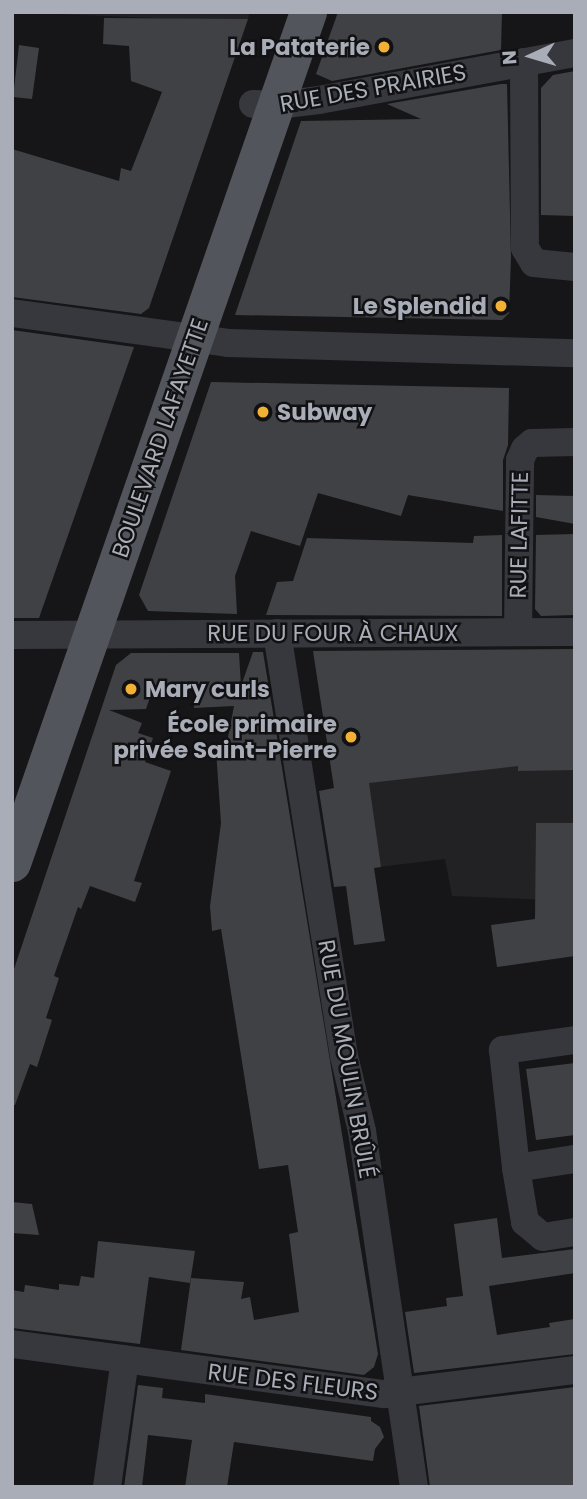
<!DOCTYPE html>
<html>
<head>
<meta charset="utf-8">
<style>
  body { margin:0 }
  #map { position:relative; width:587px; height:1499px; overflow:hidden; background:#161618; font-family:Poppins,sans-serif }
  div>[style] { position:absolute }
  .built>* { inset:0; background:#222225 }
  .building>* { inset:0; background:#404145 }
  .minor>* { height:28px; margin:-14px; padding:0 14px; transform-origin:14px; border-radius:14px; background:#37383d }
  .major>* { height:37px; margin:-18.5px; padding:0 18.5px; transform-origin:18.5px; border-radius:18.5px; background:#53555c }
  .dots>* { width:19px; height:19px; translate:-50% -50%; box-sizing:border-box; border:4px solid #111113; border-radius:50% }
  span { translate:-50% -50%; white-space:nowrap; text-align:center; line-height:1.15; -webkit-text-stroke:5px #111113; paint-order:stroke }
  .poi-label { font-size:23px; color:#a8adb8; font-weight:700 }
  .right { translate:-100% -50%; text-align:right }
  .left { translate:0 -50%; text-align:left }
  .street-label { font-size:23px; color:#a8adb8 }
  .frame { position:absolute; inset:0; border:14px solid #a8adb8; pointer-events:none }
  .north { position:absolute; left:496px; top:21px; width:70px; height:70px; -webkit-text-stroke:5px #111113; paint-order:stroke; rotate:266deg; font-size:19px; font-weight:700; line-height:28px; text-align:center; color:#a8adb8 }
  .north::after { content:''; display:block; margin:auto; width:24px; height:32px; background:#a8adb8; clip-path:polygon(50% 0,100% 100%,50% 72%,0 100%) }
</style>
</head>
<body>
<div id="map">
  <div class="built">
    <div style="clip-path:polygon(12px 12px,250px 12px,247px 22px)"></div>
    <div style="clip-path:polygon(575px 650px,575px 901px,452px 896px,445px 859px,337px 872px,334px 789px)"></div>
  </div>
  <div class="building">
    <div style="clip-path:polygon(338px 12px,502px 12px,501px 50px,332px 81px,316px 74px)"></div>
    <div style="clip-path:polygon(104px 18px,248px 19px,149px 308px,141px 314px,12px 297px,12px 149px,119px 181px,121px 168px,131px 171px,162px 92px,131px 81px,129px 46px,103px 44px)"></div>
    <div style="clip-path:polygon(19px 45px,39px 48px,32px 99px,13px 97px)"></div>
    <div style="clip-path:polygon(575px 71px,575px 216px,541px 215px,541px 88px,553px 75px)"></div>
    <div style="clip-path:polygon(501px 84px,507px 84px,511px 257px,509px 313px,502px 320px,235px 315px,301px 121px,421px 119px,387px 104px)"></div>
    <div style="clip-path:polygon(12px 330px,134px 347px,39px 618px,12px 618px)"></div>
    <div style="clip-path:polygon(211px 382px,509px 388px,508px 445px,503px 460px,503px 511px,408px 495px,401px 516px,318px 493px,300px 546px,251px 531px,235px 576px,237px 614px,148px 611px,139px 595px)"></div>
    <div style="clip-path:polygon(536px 495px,575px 496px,575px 524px,536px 517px)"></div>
    <div style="clip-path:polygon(575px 534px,575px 615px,541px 616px,535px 609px,536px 535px)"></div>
    <div style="clip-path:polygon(502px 535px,502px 616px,266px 615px,277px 582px,293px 581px,307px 538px,473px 543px,474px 536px)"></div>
    <div style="clip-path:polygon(575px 649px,575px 770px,518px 771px,518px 766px,369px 783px,381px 867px,374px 868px,385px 941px,354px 945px,346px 886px,334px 887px,319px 791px,334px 788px,313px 651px)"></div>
    <div style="clip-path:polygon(253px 652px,263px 652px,372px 1317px,378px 1354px,374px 1367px,364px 1375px,181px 1350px,191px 1278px,244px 1282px,241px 1299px,250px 1297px,254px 1320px,299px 1312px,289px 1234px,298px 1232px,288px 1165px,259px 1169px,221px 929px,212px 931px,210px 906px,221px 823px,216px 750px,225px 753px,234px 706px,194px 708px,196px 686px,154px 686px,146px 709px,109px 710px,142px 723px,138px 733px,153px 738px,145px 762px,171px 771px,134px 881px,142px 883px,135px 902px,90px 886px,81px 909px,78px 907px,54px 976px,59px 978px,46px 1018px,52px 1020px,37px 1067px,30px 1064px,15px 1105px,12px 1105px,12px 975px,116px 665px,131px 653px,239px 653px,241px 686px)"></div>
    <div style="clip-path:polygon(536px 823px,575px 823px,575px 956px,497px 967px,491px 925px,535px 919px)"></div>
    <div style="clip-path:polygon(575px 1063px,575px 1135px,536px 1140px,526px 1069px)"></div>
    <div style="clip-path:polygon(12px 1202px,32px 1204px,39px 1235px,12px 1233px)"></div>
    <div style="clip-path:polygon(497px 1218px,502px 1258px,575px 1249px,575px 1273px,489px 1286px,497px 1335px,550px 1327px,549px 1323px,575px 1319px,575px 1354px,414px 1373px,405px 1312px,447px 1306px,446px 1298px,463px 1296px,454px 1224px)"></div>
    <div style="clip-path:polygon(98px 1241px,195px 1251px,190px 1283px,149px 1277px,140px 1344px,12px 1328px,12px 1290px,24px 1292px,25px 1285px,59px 1290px,59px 1284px,79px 1286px,81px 1276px,94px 1278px)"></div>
    <div style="clip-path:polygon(138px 1385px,163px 1388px,162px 1398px,205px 1403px,205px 1394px,371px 1417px,371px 1421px,380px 1427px,384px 1437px,375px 1449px,373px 1461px,234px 1442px,227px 1487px,185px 1487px,192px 1440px,148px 1435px,142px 1487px,124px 1487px)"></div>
    <div style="clip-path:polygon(575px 1387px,575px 1487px,430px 1487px,419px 1406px)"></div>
  </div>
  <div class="minor">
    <div style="left:524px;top:62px;width:186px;rotate:89.7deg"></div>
    <div style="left:525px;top:248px;width:17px;rotate:59deg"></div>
    <div style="left:534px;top:263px;width:41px;rotate:5.6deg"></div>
    <div style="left:253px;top:104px;width:24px;rotate:2deg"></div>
    <div style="left:277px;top:105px;width:42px;rotate:-6.8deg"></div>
    <div style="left:319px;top:100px;width:260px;rotate:-10.4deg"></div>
    <div style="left:12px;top:313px;width:218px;rotate:7.9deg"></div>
    <div style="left:228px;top:343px;width:347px;rotate:1.7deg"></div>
    <div style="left:518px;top:632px;width:172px;rotate:-89.3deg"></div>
    <div style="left:520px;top:460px;width:12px;rotate:-66deg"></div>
    <div style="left:525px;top:449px;width:9px;rotate:-41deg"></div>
    <div style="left:532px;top:443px;width:43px;rotate:-1.3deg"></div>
    <div style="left:277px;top:633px;width:428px;rotate:81deg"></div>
    <div style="left:344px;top:1056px;width:77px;rotate:76.5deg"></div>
    <div style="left:362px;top:1131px;width:360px;rotate:81.7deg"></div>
    <div style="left:12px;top:635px;width:563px;rotate:-0.31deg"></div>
    <div style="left:575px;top:1040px;width:73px;rotate:172.1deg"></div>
    <div style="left:503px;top:1050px;width:119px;rotate:83.7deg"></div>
    <div style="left:516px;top:1168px;width:60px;rotate:-8.7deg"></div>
    <div style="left:516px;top:1168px;width:55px;rotate:80.5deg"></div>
    <div style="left:525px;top:1222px;width:23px;rotate:40deg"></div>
    <div style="left:543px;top:1237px;width:32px;rotate:-9deg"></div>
    <div style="left:12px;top:1344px;width:375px;rotate:7.7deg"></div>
    <div style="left:384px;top:1394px;width:193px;rotate:-7.2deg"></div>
    <div style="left:107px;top:1487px;width:129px;rotate:-82deg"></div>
  </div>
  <div class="major">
    <div style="left:12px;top:863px;width:901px;rotate:-70.82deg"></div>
  </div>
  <div class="dots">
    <div style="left:384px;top:47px;background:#f2b134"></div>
    <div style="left:501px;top:306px;background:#f2b134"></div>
    <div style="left:263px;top:412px;background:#f2b134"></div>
    <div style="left:131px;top:689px;background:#f2b134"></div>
    <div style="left:351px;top:737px;background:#f2b134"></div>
  </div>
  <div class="poi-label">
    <span class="right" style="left:370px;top:47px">La Pataterie</span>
    <span class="right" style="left:487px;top:306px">Le Splendid</span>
    <span class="left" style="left:277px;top:412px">Subway</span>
    <span class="left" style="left:145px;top:689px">Mary curls</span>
    <span class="right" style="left:337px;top:737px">École primaire<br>privée Saint-Pierre</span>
  </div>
  <div class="street-label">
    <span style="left:373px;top:88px;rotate:-10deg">RUE DES PRAIRIES</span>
    <span style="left:160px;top:438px;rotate:-71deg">BOULEVARD LAFAYETTE</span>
    <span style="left:519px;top:535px;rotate:-89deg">RUE LAFITTE</span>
    <span style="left:333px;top:633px">RUE DU FOUR À CHAUX</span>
    <span style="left:347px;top:1059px;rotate:80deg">RUE DU MOULIN BRÛLÉ</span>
    <span style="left:293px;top:1382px;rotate:7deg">RUE DES FLEURS</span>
  </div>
  <div class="frame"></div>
  <div class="north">N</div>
</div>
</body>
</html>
